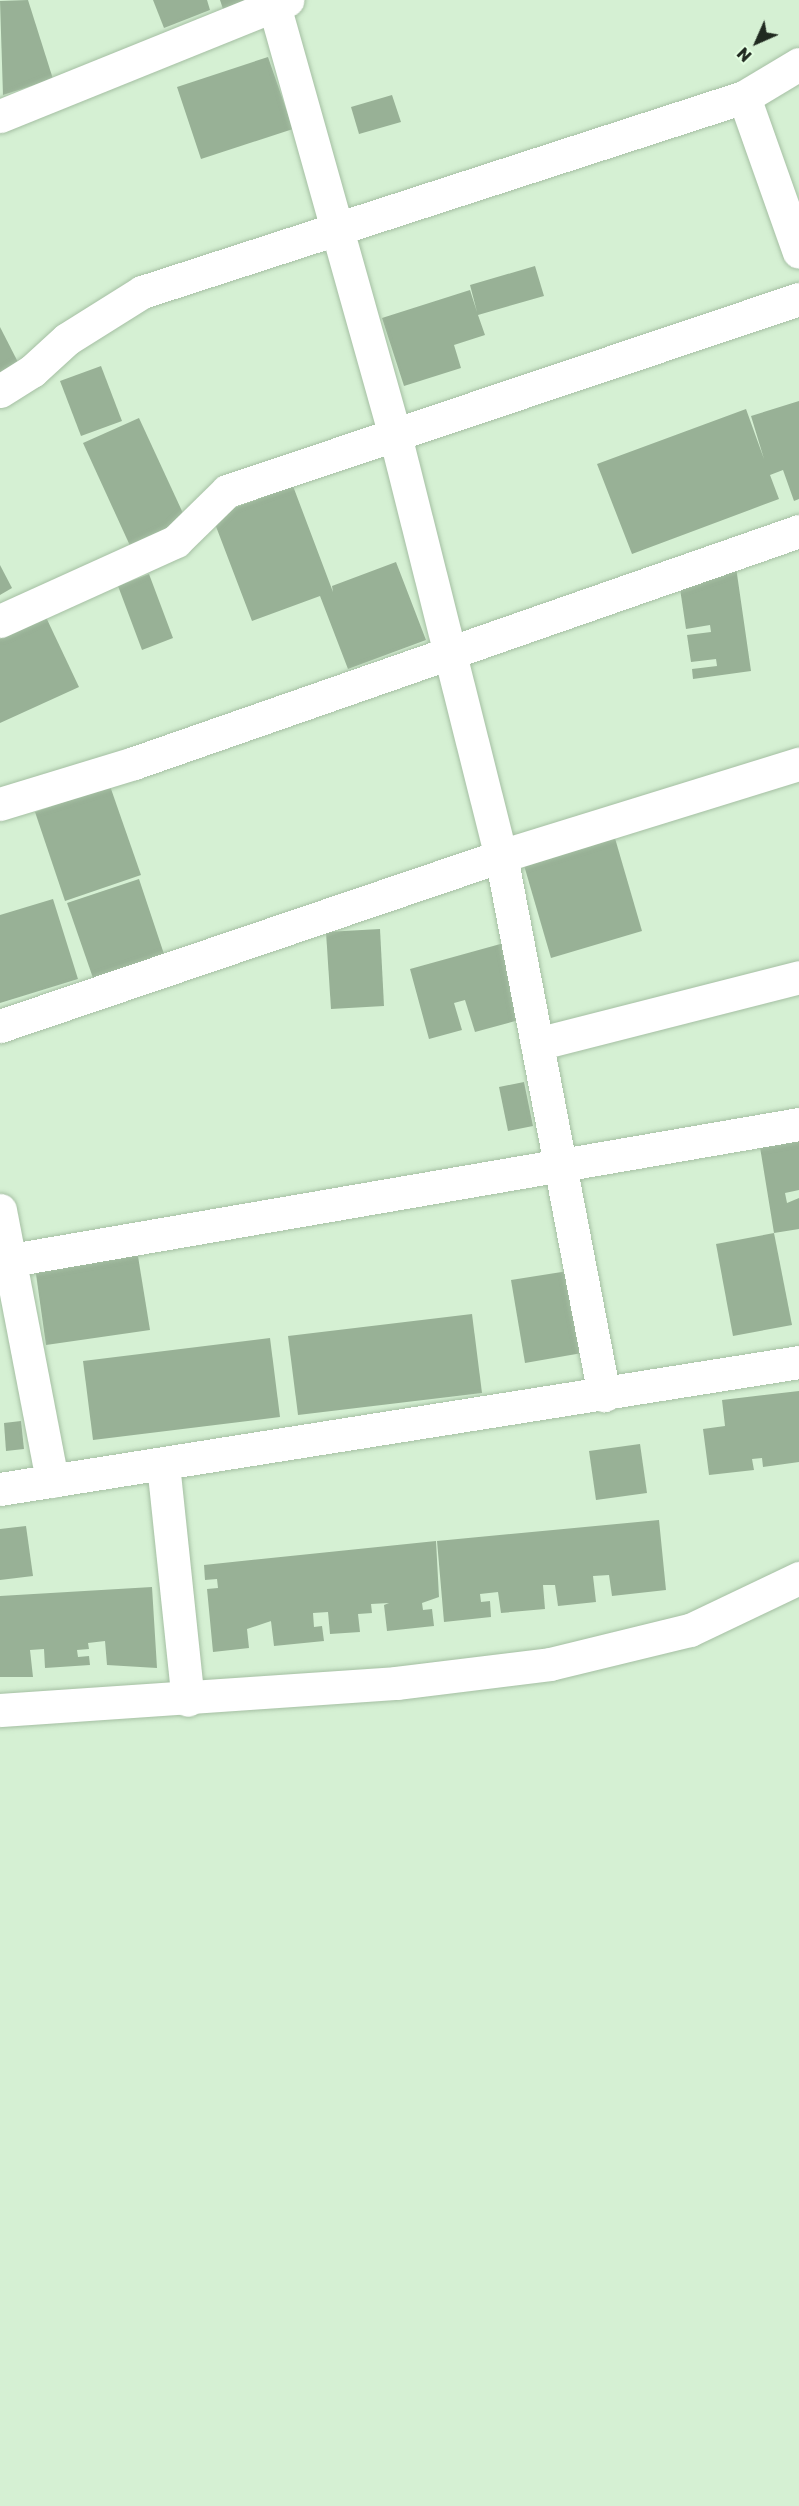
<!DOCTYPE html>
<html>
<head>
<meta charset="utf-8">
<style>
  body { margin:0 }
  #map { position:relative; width:799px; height:2506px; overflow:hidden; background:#d5f0d3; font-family:"Golos Text",sans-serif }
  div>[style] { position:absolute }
  .building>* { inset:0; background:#98b196 }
  .roads { filter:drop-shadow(0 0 2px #a5bfa3) drop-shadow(0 0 2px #a5bfa3) }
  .minor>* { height:33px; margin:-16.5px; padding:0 16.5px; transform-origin:16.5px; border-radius:16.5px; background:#fff }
  .tertiary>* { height:33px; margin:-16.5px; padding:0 16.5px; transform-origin:16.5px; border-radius:16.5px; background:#fff }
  span { translate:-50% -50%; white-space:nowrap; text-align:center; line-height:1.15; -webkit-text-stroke:4.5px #e2fde0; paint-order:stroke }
  .north { position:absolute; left:727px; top:12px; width:60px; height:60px; -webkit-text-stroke:4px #e2fde0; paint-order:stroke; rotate:225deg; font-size:16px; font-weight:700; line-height:24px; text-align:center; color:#202a20 }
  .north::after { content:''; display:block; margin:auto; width:21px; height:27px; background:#202a20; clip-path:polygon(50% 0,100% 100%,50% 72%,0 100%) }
</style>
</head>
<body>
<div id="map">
  <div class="building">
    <div style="clip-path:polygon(28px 0,53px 79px,3px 95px,0 1px)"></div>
    <div style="clip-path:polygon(153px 0,207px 0,210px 10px,164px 28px)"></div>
    <div style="clip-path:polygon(220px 0,248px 0,224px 12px)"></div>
    <div style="clip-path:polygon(268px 57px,293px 129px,201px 159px,177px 87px)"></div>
    <div style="clip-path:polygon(392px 95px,401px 122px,359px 134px,351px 107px)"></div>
    <div style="clip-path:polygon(535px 266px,544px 296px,478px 315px,485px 335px,454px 345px,461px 368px,404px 386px,382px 318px,470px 290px,477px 312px,470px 285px)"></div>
    <div style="clip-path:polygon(0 327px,22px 370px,0 381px)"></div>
    <div style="clip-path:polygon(101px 366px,122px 421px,81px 436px,60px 381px)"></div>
    <div style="clip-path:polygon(799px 401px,799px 499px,794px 501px,783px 470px,770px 475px,779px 499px,632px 554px,597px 464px,746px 409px,764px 459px,751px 416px)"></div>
    <div style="clip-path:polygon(139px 418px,188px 524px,132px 550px,83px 443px)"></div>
    <div style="clip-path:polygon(293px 486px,333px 592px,332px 586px,396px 562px,426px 640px,348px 669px,320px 596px,252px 621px,212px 516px)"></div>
    <div style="clip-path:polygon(0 565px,12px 588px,0 595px)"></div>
    <div style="clip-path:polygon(736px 567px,751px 671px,693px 679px,692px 669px,717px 666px,716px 659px,691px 662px,687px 635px,711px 632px,710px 625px,686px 629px,678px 575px)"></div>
    <div style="clip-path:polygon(149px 574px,173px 638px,142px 650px,118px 586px)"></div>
    <div style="clip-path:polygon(44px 613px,79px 687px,0 723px,0 633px)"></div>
    <div style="clip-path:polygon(110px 786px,141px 875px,65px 901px,35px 812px)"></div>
    <div style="clip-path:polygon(612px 828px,642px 931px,551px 958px,521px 855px)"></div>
    <div style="clip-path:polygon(139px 879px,164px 954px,93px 978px,67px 903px)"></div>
    <div style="clip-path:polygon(53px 899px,78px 979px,0 1003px,0 915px)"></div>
    <div style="clip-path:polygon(380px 929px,384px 1006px,331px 1009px,326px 932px)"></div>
    <div style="clip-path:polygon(504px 943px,526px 1018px,475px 1032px,465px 1000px,454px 1003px,462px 1030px,429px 1039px,410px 969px)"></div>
    <div style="clip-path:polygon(524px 1082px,533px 1126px,508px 1131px,499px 1087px)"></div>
    <div style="clip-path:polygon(799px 1134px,799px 1190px,785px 1193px,787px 1203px,799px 1198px,799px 1229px,774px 1233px,759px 1141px)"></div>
    <div style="clip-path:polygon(774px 1233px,792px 1325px,733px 1336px,716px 1244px)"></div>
    <div style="clip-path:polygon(136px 1244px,150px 1330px,46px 1345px,34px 1260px)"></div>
    <div style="clip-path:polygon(568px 1271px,582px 1353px,525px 1363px,511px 1280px)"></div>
    <div style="clip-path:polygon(472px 1314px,482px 1393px,298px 1415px,288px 1336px)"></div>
    <div style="clip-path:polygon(270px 1338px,280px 1417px,93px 1440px,83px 1361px)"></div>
    <div style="clip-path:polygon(799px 1391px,799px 1462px,763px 1467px,762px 1458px,752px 1459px,754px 1470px,709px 1475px,703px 1429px,725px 1426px,722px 1400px)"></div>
    <div style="clip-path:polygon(21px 1421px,24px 1449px,6px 1451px,4px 1423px)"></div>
    <div style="clip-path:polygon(640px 1444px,647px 1493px,596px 1500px,589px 1451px)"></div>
    <div style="clip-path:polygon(659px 1520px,666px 1590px,612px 1596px,609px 1575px,593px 1576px,596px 1602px,558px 1606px,555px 1585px,543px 1585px,545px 1609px,501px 1613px,498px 1592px,480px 1594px,481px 1602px,490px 1601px,491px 1617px,444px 1622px,437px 1541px)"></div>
    <div style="clip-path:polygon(26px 1526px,33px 1576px,0 1580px,0 1529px)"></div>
    <div style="clip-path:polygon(436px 1541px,439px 1597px,422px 1603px,423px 1610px,432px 1609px,434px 1626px,387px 1631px,384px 1605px,389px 1603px,371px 1604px,372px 1613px,358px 1614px,360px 1632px,330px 1634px,328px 1612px,313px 1613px,314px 1627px,322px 1626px,324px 1641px,274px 1646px,266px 1580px,271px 1621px,247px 1629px,249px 1648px,213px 1652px,207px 1589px,218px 1588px,217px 1579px,205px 1580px,204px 1565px)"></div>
    <div style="clip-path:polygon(152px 1587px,157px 1668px,107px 1665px,105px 1641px,88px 1643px,89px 1649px,77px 1650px,78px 1657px,89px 1656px,90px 1665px,45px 1668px,44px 1649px,30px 1650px,33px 1677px,0 1677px,0 1596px)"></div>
  </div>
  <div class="roads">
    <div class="minor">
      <div style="left:274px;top:5px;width:447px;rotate:74.3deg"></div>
      <div style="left:395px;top:435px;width:434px;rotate:75.9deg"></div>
      <div style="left:501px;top:856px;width:549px;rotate:79.18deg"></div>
      <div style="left:744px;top:97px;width:164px;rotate:70.5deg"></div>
      <div style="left:0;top:116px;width:310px;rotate:-22deg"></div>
      <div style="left:0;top:391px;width:38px;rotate:-32deg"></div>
      <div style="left:32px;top:371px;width:47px;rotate:-42.4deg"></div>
      <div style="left:67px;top:339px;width:89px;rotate:-32.1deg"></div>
      <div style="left:142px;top:292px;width:633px;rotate:-17.95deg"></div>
      <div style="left:744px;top:97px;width:64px;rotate:-31deg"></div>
      <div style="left:0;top:621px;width:193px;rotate:-24.4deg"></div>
      <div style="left:176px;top:541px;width:71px;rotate:-44.4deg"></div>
      <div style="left:227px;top:491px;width:603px;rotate:-18.56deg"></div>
      <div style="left:0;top:804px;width:140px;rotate:-17deg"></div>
      <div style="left:134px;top:763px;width:704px;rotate:-19.23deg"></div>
      <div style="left:0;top:1026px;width:529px;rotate:-18.74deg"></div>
      <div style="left:501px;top:856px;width:312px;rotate:-17.2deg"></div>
      <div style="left:537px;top:1044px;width:270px;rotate:-14.3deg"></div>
      <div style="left:0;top:1210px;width:276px;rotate:79.1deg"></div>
      <div style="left:0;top:1262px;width:811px;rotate:-9.8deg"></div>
      <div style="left:163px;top:1464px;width:237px;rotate:84deg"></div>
      <div style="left:0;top:1489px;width:809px;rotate:-9.03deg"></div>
    </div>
    <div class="tertiary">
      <div style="left:0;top:1710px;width:397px;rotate:-3.9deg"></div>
      <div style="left:396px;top:1683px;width:155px;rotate:-7deg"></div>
      <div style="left:550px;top:1664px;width:144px;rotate:-13.7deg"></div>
      <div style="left:690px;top:1630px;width:121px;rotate:-25.5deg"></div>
    </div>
  </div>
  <div class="north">N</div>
</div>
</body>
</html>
